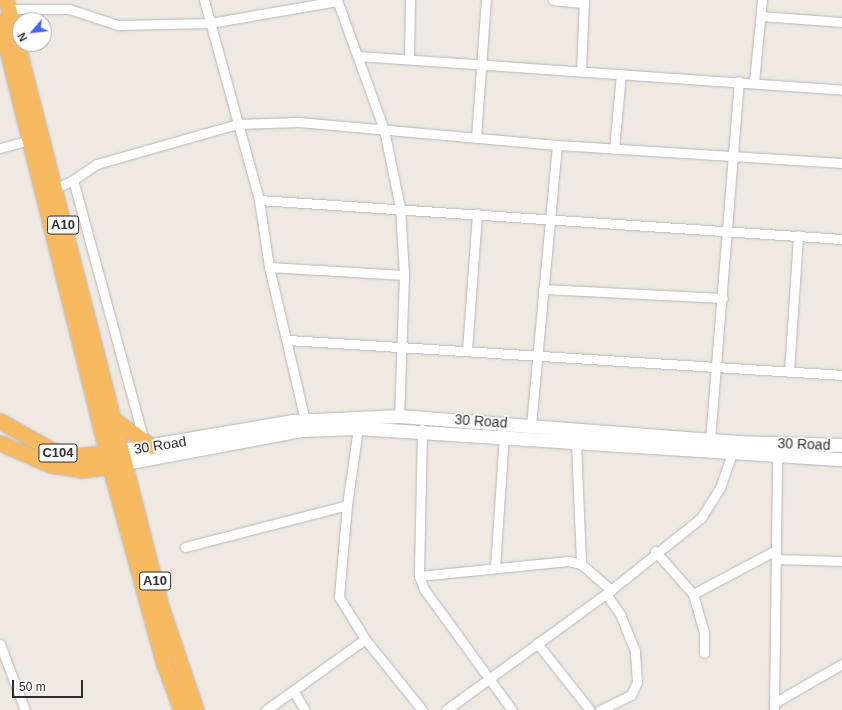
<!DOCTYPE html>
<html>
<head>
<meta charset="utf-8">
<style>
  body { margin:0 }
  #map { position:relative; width:842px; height:710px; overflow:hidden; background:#efe9e1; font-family:Arial,sans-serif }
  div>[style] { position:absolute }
  .roads { filter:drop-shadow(0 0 1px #b4b7c1) drop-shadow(0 0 1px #b4b7c1) }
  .minor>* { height:9px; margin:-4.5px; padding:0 4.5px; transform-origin:4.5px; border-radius:4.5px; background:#fff }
  .secondary>* { height:13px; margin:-6.5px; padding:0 6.5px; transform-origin:6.5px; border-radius:6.5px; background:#fff }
  .trunk>* { height:15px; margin:-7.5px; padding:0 7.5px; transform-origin:7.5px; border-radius:7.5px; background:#f8ba60 }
  span { translate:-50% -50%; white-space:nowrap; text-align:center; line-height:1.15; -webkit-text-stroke:3.5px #fff; paint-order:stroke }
  .shield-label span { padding:1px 3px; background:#fff; border:1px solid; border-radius:3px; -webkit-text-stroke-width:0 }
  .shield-label { font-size:13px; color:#2e2e2e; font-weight:700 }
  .street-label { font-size:14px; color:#2e2e2e }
  .north { position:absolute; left:12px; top:12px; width:40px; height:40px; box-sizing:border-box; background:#fff; border:1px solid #ababab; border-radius:50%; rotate:242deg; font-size:11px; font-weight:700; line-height:16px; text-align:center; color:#2e2e2e }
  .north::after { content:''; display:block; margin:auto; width:14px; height:18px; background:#4264fb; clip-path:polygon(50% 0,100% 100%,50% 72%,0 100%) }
  .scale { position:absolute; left:12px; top:680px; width:71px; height:18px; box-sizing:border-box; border:2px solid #2e2e2e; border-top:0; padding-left:5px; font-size:12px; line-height:14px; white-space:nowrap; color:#2e2e2e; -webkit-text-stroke:3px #fff; paint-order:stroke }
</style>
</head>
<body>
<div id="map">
  <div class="roads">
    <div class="minor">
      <div style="left:204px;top:0;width:207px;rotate:74.6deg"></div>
      <div style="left:259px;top:200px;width:68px;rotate:81.5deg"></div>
      <div style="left:269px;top:267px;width:157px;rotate:76.8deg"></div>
      <div style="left:337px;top:0;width:138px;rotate:70.1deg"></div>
      <div style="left:384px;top:130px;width:79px;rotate:78.3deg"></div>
      <div style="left:400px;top:207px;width:68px;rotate:86.6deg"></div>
      <div style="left:404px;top:275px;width:141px;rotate:92deg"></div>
      <div style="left:553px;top:0;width:31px;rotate:6deg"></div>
      <div style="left:10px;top:9px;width:59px"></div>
      <div style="left:69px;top:9px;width:52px;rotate:18.1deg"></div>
      <div style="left:118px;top:25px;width:92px;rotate:-1.2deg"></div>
      <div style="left:210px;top:23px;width:129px;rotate:-9.8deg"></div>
      <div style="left:761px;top:16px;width:81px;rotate:4.2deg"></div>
      <div style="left:359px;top:56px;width:484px;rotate:4deg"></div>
      <div style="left:409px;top:59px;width:59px;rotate:-89deg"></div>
      <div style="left:581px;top:71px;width:71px;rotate:-87.6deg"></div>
      <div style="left:754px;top:82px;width:82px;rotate:-84.4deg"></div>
      <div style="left:476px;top:138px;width:138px;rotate:-85.9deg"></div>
      <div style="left:0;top:148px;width:31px;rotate:-15deg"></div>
      <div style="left:614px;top:149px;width:75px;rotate:-84.7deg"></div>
      <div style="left:54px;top:189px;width:21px;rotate:-25deg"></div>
      <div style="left:259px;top:200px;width:584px;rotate:3.83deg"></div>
      <div style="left:269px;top:267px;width:135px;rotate:3.4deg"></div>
      <div style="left:543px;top:289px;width:180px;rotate:2.9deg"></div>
      <div style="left:288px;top:340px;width:555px;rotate:3.61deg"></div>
      <div style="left:467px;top:350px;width:137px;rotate:-85.8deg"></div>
      <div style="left:789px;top:372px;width:137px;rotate:-86.2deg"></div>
      <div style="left:531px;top:425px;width:281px;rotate:-84.7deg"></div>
      <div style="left:358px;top:428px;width:78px;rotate:98.1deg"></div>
      <div style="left:347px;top:505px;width:92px;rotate:95deg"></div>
      <div style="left:339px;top:597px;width:49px;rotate:58.2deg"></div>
      <div style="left:365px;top:639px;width:91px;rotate:51.2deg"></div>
      <div style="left:422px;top:429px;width:147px;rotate:91.2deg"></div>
      <div style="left:419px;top:576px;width:14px;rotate:69deg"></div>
      <div style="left:424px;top:589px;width:150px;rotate:54deg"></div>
      <div style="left:710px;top:440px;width:360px;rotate:-85.4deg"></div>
      <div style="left:144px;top:441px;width:270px;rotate:-105.2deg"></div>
      <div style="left:73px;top:180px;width:29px;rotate:-34deg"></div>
      <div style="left:97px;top:164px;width:146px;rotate:-15.9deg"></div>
      <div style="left:237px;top:124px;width:62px;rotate:-1.8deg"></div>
      <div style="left:299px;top:122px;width:259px;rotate:5.1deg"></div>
      <div style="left:557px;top:145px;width:286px;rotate:3.6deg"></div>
      <div style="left:576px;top:443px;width:121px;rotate:87.6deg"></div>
      <div style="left:185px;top:547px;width:167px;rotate:-14.5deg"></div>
      <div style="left:655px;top:551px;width:57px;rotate:48.5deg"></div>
      <div style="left:693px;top:594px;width:94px;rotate:-27.9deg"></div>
      <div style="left:776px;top:559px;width:66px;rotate:1.7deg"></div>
      <div style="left:495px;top:567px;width:132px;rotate:-86.1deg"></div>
      <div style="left:419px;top:576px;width:150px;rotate:-5.7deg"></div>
      <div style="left:568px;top:561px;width:13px;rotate:13deg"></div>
      <div style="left:581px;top:564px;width:40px;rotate:41deg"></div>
      <div style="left:693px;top:594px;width:40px;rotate:74deg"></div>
      <div style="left:704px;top:632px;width:21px;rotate:90deg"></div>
      <div style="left:537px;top:643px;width:85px;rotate:51.7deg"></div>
      <div style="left:0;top:644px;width:71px;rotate:69.3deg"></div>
      <div style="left:293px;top:691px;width:22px;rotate:58deg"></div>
      <div style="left:774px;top:703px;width:78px;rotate:-29.8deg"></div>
      <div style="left:266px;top:710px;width:122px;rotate:-35.6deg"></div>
      <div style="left:446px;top:710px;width:204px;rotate:-36deg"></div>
      <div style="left:611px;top:590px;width:115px;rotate:-38.7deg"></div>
      <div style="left:701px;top:518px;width:36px;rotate:-58deg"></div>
      <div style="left:720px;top:488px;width:36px;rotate:-71deg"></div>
      <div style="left:600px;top:710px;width:34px;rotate:-26deg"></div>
      <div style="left:631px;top:695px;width:14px;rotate:-65deg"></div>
      <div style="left:637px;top:682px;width:31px;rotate:-94deg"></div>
      <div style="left:635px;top:651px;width:40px;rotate:-112deg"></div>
      <div style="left:620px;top:614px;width:24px;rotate:-125deg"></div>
      <div style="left:774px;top:710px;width:261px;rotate:-89.3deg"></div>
    </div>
    <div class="secondary">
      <div style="left:123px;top:450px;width:171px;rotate:-9.7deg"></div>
      <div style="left:292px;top:421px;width:107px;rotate:-2.7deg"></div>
      <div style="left:399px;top:416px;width:336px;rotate:4.4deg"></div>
      <div style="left:734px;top:442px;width:108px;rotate:1.6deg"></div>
      <div style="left:125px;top:463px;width:180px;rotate:-10.6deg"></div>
      <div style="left:302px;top:430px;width:56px;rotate:-2deg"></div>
      <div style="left:358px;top:428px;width:485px;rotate:3.7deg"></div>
    </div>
    <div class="trunk">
      <div style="left:6px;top:0;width:626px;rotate:75.68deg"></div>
      <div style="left:161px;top:607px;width:109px;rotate:71.2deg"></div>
      <div style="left:0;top:21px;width:459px;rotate:76.1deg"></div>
      <div style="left:110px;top:467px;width:204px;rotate:74.7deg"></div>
      <div style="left:164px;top:664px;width:49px;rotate:69.7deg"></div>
      <div style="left:113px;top:419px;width:47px;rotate:35.4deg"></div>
      <div style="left:0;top:421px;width:65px;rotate:29.3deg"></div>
      <div style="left:57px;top:453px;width:18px;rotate:9deg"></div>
      <div style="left:75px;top:456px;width:41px;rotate:-5.6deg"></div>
      <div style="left:0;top:443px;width:56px;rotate:23.3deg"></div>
      <div style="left:51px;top:465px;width:30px;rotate:9deg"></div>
      <div style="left:81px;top:470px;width:38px;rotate:-7deg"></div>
    </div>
  </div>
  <div class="shield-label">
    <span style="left:63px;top:225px">A10</span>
    <span style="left:58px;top:453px">C104</span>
    <span style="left:155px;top:581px">A10</span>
  </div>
  <div class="street-label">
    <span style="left:481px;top:421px;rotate:4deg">30 Road</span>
    <span style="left:804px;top:444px;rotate:2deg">30 Road</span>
    <span style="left:160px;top:445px;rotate:-9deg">30 Road</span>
  </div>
  <div class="north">N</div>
  <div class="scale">50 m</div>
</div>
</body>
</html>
